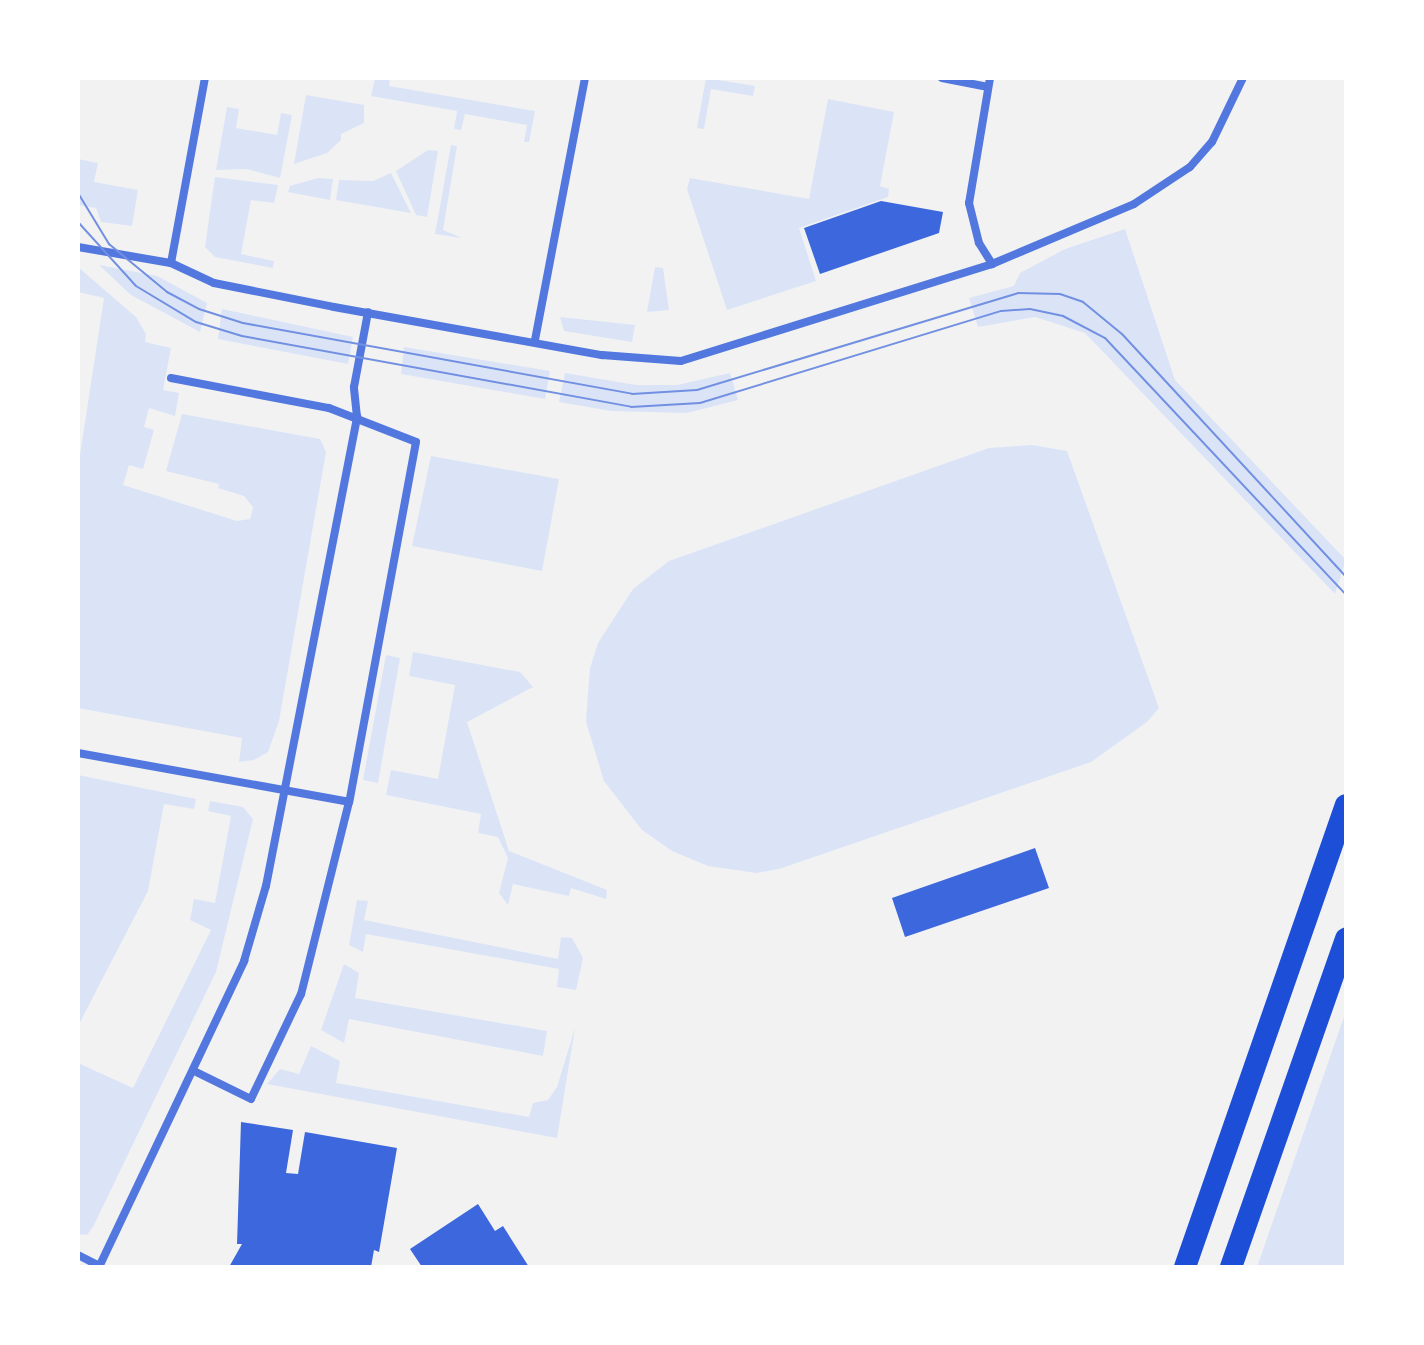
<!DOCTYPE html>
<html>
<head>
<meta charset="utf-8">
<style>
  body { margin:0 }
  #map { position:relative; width:1424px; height:1345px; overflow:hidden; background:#f2f2f2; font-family:Jost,sans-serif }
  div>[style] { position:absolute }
  .green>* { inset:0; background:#dbe4f7 }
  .building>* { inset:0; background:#3d67dc }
  .minor>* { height:8px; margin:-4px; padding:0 4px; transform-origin:4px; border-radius:4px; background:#5277de }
  .trunk>* { height:22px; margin:-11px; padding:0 11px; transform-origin:11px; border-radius:11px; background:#1d4ed8 }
  .tram>* { height:2px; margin:-1px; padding:0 1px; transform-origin:1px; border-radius:1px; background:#7290e2 }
  span { translate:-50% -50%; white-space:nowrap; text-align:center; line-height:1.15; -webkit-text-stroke:6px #fff; paint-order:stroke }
  .frame { position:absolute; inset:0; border:80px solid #fff; pointer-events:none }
</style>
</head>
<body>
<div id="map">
  <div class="green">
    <div style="clip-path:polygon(375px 78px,390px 78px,389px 86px,535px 111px,529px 142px,524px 142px,527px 125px,465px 114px,461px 130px,454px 129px,457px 111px,371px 96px)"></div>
    <div style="clip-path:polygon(706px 78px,755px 86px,753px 96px,711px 89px,704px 129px,697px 128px)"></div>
    <div style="clip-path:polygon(306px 95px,364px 105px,364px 123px,341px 134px,341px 140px,327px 153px,294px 164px)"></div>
    <div style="clip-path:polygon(828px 99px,894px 112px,880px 186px,889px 189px,888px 197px,799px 228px,816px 281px,727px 310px,687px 189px,690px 178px,809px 199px)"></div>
    <div style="clip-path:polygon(227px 107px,239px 109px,236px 128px,277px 135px,281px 113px,292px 115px,280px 178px,247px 169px,216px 170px)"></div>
    <div style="clip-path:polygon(451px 145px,457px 146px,443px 230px,462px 238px,435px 234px)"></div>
    <div style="clip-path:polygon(428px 150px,438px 151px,427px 217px,416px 215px,396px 171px)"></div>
    <div style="clip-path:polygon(78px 159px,98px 163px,94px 182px,138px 190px,132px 226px,101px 222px,96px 208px,78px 205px)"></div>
    <div style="clip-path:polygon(391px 173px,411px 213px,336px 200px,339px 180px,373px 181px)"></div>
    <div style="clip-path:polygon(215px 177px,278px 185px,274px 203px,251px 200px,241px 254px,274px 261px,273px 268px,215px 257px,205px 247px)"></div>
    <div style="clip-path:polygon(318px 178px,333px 179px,330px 200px,288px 192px,290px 186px)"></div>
    <div style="clip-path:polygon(1125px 229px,1175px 380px,1346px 560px,1335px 594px,1085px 333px,1035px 317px,978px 327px,969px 298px,1014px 286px,1020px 273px,1065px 249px)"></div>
    <div style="clip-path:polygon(99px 265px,157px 276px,207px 303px,200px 332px,131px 295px)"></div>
    <div style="clip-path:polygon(78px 267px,136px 317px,146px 334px,145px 342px,171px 348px,163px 390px,179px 393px,175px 416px,149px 408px,144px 427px,154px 430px,143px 469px,129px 465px,123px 485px,237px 521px,250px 519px,253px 507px,244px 496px,218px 488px,219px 484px,166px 471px,182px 414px,320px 439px,326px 452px,279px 721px,268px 752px,254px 760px,239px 762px,242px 738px,78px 708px,78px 468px,104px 298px,78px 292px)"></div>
    <div style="clip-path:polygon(655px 267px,663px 268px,669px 310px,647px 312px)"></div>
    <div style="clip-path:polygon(222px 309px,353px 337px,348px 364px,218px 339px)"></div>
    <div style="clip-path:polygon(560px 317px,635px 325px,632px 342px,564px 331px)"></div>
    <div style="clip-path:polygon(404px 347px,550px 371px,545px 399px,401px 374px)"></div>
    <div style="clip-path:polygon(565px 373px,636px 385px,677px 385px,730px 373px,738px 400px,687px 413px,611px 411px,559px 402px)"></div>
    <div style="clip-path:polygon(1032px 445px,1067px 451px,1159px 708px,1147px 722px,1091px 762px,779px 869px,757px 873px,708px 866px,672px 851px,642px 830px,604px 781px,586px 722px,590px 668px,598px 643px,633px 589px,669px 561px,989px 448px)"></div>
    <div style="clip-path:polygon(431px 456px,559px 479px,542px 571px,412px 546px)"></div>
    <div style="clip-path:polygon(413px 652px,520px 672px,533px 687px,467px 722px,509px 851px,607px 890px,606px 899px,571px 888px,569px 896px,513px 884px,508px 905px,499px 893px,508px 858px,498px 837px,478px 833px,481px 814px,386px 795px,391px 770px,438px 779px,455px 685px,409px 676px)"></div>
    <div style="clip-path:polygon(386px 655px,400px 658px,378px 783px,363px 780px)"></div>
    <div style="clip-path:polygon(78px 775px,196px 799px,194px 809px,164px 804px,148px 891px,78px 1026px)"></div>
    <div style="clip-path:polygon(210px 801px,243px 807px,253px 819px,216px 972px,93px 1227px,87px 1235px,78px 1234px,78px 1063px,133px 1088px,211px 930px,190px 920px,194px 899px,215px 903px,231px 816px,208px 811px)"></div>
    <div style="clip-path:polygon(357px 900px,368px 901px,364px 920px,558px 959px,561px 937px,572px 938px,583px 958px,576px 990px,557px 987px,559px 969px,366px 934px,363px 952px,349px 945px)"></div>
    <div style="clip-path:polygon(344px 964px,359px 973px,355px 998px,547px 1031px,543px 1056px,349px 1019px,344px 1043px,321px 1030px)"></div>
    <div style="clip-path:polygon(1346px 1011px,1346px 1267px,1257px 1267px)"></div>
    <div style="clip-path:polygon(575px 1028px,557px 1138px,267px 1084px,280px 1069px,299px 1074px,311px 1046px,340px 1061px,336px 1083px,529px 1117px,533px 1103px,548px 1100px,557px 1087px)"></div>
  </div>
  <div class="building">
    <div style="clip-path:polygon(881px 201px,943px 212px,939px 233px,820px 274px,804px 228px)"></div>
    <div style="clip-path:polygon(1035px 848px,1049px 888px,905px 937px,892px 898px)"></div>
    <div style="clip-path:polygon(241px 1122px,293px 1130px,286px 1173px,298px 1174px,305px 1132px,397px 1148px,379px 1252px,374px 1250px,371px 1267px,229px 1267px,242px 1244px,237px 1244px)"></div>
    <div style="clip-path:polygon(478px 1204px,495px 1231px,503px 1226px,529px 1267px,422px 1267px,410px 1249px)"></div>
  </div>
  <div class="minor">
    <div style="left:942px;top:78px;width:47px;rotate:11.1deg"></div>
    <div style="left:990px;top:78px;width:127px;rotate:99.5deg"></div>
    <div style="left:969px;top:203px;width:41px;rotate:76deg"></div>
    <div style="left:979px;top:243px;width:25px;rotate:58deg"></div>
    <div style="left:78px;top:247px;width:94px;rotate:9.8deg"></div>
    <div style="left:171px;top:263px;width:47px;rotate:24.9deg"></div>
    <div style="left:214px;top:283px;width:122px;rotate:11.3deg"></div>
    <div style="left:334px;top:307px;width:272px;rotate:10.2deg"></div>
    <div style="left:602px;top:355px;width:79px;rotate:4.3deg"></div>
    <div style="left:681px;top:361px;width:326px;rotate:-17.3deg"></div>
    <div style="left:992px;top:264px;width:154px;rotate:-22.9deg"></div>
    <div style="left:1134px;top:204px;width:67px;rotate:-33.5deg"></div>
    <div style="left:1190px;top:167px;width:33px;rotate:-49deg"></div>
    <div style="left:1212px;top:142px;width:71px;rotate:-64.2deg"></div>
    <div style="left:171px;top:263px;width:188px;rotate:-79.6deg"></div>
    <div style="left:535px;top:340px;width:267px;rotate:-79.2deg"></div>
    <div style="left:171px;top:378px;width:161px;rotate:10.8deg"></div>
    <div style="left:329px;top:408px;width:93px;rotate:21.3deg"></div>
    <div style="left:416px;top:442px;width:366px;rotate:100.5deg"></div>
    <div style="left:349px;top:802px;width:198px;rotate:104deg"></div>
    <div style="left:301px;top:994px;width:116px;rotate:115.5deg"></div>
    <div style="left:251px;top:1099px;width:64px;rotate:-153.8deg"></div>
    <div style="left:78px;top:753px;width:275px;rotate:10.2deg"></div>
    <div style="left:78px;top:1255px;width:25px;rotate:27deg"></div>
    <div style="left:99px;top:1267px;width:339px;rotate:-64.6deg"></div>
    <div style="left:244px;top:961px;width:78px;rotate:-73.7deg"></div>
    <div style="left:266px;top:886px;width:478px;rotate:-79deg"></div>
    <div style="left:357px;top:417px;width:30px;rotate:-96deg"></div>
    <div style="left:354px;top:387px;width:76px;rotate:-79.4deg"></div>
  </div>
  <div class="trunk">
    <div style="left:1185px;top:1267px;width:489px;rotate:-70.8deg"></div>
    <div style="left:1231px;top:1267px;width:348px;rotate:-70.7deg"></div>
  </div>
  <div class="tram">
    <div style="left:78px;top:193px;width:60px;rotate:58.7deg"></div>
    <div style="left:109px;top:244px;width:75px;rotate:39.6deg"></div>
    <div style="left:167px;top:292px;width:36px;rotate:28deg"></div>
    <div style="left:199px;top:309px;width:46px;rotate:17.7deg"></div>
    <div style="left:243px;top:323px;width:395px;rotate:10.3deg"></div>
    <div style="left:632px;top:394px;width:65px;rotate:-3.5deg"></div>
    <div style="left:697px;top:390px;width:335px;rotate:-16.8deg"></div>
    <div style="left:1018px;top:293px;width:42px;rotate:1.4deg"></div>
    <div style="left:1060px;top:294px;width:24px;rotate:19deg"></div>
    <div style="left:1083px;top:302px;width:50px;rotate:39.4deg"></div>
    <div style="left:1122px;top:334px;width:330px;rotate:47.3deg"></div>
    <div style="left:78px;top:222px;width:86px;rotate:47.8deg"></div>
    <div style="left:136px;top:286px;width:70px;rotate:31deg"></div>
    <div style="left:196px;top:322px;width:48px;rotate:16.9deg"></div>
    <div style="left:242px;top:336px;width:395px;rotate:10.3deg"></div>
    <div style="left:631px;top:407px;width:69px;rotate:-3.3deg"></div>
    <div style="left:700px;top:403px;width:315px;rotate:-17deg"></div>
    <div style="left:1001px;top:311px;width:29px;rotate:-4deg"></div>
    <div style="left:1030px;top:309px;width:34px;rotate:12deg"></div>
    <div style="left:1063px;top:316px;width:47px;rotate:27.6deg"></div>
    <div style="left:1105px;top:338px;width:352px;rotate:46.8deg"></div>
  </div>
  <div class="frame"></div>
</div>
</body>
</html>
